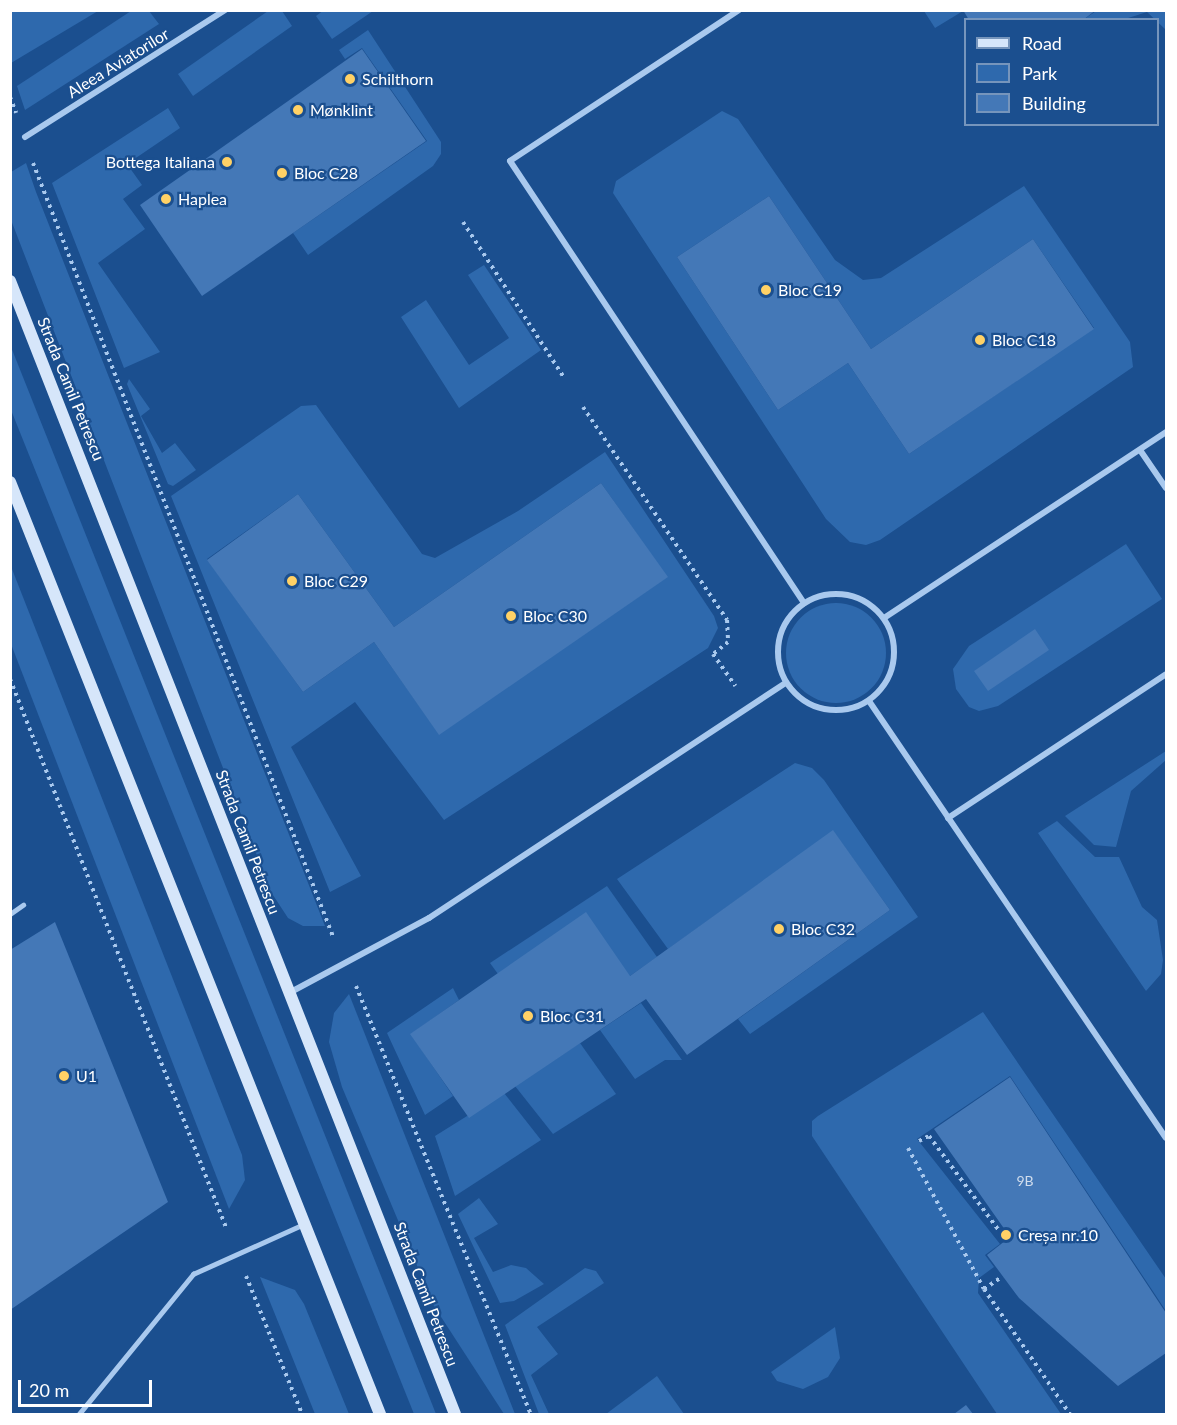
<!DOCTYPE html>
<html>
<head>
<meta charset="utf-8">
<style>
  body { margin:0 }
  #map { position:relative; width:1177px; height:1425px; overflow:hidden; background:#1b4f8f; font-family:Lato,sans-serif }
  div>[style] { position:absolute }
  .green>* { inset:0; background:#2e69ad }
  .round { border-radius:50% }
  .building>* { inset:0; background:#4478b7 }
  .path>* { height:4px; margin-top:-2px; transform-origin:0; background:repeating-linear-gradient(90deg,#a9c9ee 0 3px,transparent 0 7.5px) }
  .lane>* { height:4.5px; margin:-2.25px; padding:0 2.25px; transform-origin:2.25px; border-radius:2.25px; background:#a9c9ee }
  .street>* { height:6px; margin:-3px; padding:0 3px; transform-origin:3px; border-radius:3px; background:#a9c9ee }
  .street>.ring { margin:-3px; padding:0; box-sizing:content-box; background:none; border:6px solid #a9c9ee; border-radius:50% }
  .secondary>* { height:12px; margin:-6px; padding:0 6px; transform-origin:6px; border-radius:6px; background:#d6e6fa }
  .dots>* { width:16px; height:16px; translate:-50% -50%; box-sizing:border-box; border:3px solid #1b4f8f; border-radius:50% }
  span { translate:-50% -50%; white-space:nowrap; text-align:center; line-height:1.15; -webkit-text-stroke:4.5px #1b4f8f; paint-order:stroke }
  .number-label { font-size:14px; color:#d0dded }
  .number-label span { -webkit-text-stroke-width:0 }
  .street-label { font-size:16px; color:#fff }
  .poi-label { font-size:16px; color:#fff }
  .left { translate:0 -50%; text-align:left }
  .right { translate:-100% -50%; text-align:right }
  .frame { position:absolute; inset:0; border:12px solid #fff; pointer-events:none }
  .legend { position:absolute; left:964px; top:18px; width:195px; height:108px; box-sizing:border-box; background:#1b4f8f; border:2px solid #7695bc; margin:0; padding:8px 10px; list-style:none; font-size:18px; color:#fff }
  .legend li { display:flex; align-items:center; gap:12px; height:30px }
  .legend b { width:30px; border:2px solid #7695bc }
  .scale { position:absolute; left:18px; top:1380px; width:134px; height:27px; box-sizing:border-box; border:3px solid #fff; border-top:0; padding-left:8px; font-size:18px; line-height:21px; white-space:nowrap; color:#fff; -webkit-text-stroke:4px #1b4f8f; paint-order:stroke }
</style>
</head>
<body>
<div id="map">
  <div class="green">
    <div style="clip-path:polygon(11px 10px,98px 10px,98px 11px,11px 63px)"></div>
    <div style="clip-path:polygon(324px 10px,373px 10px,373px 11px,332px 39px,316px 16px)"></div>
    <div style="clip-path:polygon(131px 11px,149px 11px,159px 24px,25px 110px,17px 86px)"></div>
    <div style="clip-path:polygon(268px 11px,282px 11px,292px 26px,193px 96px,178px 74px)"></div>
    <div style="clip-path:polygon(963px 11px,935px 28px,924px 11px,963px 10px)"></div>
    <div style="clip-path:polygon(1096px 11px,1166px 11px,1166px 30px,1147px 12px,1125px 19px,1083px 20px)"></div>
    <div style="clip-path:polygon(368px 30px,441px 142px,441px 154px,433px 166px,308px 255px,293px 233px,427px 141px,362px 48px,345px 59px,339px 50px)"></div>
    <div style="clip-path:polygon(168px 108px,180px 128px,127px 164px,142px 185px,123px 199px,145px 229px,98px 263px,160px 352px,124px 368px,52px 183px)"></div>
    <div style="clip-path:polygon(evenodd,722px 111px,738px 119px,835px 260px,863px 280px,881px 278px,1024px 186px,1130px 342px,1133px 367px,880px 540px,866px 545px,850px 542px,826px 519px,613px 193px,616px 181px,722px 111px,769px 196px,871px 349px,1033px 239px,1094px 328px,909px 454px,848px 363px,778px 410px,677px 257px,769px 196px)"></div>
    <div style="clip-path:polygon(26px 163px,36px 192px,325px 926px,303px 926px,288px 918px,271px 892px,11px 220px,11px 172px)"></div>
    <div style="clip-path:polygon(484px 265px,541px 350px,459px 408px,401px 317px,426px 300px,469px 365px,509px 338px,468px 275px)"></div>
    <div style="clip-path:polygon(10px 347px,11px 347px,436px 1414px,414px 1414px,11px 410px)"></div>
    <div style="clip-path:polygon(129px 379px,150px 409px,141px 416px,162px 453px,175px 443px,196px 470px,173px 486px,168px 484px,127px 384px)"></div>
    <div style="clip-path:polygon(evenodd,316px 405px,422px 554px,435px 558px,518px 511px,605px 452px,714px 616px,718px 628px,708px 648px,444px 820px,355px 702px,291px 747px,361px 876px,330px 892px,171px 496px,301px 406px,316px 405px,601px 483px,667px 577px,439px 734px,374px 642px,303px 692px,207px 559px,298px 494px,394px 627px,601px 483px)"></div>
    <div style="clip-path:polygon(1126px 544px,1162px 599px,998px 706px,979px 711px,969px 707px,956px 689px,953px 669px,969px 646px)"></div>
    <div style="clip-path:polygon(10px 564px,242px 1155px,245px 1180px,229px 1209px,11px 644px)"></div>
    <div class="round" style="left:786px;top:603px;width:100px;height:100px"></div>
    <div style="clip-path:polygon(1166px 751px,1166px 760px,1131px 791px,1116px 847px,1094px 845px,1065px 816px)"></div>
    <div style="clip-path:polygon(795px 763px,812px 768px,824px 780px,918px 917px,750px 1034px,738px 1019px,890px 910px,833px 831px,668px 949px,617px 879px)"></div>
    <div style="clip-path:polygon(1057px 821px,1095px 857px,1119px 857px,1142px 907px,1157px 920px,1163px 960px,1161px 974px,1146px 991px,1038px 833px)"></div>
    <div style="clip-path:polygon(607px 886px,657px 957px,630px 976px,498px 974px,490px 963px)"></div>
    <div style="clip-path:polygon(453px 988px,459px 1000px,411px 1034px,453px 1096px,425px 1115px,387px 1033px)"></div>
    <div style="clip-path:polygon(349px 994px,515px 1414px,504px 1414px,434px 1306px,342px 1087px,329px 1042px,334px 1013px)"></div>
    <div style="clip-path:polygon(641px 1003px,682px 1060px,665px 1060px,635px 1079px,600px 1030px)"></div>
    <div style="clip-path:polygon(983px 1012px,1166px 1279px,1166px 1311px,1010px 1076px,917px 1139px,1000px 1244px,985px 1255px,994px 1267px,979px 1278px,978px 1293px,1061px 1414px,997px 1414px,812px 1136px,812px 1121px,818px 1116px)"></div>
    <div style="clip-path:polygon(580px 1043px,616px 1094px,553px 1134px,515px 1086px)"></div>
    <div style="clip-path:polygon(504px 1093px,541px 1140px,455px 1196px,435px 1136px)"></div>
    <div style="clip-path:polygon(479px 1198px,498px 1224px,474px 1238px,493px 1272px,511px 1265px,526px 1268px,544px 1284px,514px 1301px,500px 1303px,458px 1214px)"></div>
    <div style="clip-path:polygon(585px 1268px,596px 1271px,604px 1283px,537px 1327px,558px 1354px,531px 1375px,549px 1414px,539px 1414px,505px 1325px)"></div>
    <div style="clip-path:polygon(260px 1277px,295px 1290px,304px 1304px,349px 1414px,315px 1414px)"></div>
    <div style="clip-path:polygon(835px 1327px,840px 1358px,828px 1377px,803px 1389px,777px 1381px,771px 1372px)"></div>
    <div style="clip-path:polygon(657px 1376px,684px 1414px,606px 1414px)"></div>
  </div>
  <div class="building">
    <div style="clip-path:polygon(963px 10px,1096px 10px,1083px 20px,969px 20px)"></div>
    <div style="clip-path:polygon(362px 49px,426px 141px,202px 296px,140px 205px)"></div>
    <div style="clip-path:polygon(769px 196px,871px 349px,1033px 239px,1094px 329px,909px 454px,848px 363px,778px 410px,677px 257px)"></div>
    <div style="clip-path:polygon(601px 483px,668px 577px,439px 735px,374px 642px,303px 692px,207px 560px,298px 494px,394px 627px)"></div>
    <div style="clip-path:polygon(1035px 629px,1049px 650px,988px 691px,974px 671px)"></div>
    <div style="clip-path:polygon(833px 830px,890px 910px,687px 1055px,646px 999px,469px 1118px,410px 1034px,586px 912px,630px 976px)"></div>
    <div style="clip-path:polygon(55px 922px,168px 1202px,10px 1310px,10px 950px)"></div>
    <div style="clip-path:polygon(1010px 1077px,1166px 1313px,1166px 1353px,1118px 1386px,1019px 1298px,987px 1255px,1010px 1237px,934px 1129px)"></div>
    <div style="clip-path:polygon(966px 1405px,973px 1414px,954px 1414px)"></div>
  </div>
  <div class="path">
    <div style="left:10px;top:97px;width:17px;rotate:69deg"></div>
    <div style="left:33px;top:163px;width:832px;rotate:68.8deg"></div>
    <div style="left:463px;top:222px;width:184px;rotate:57deg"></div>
    <div style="left:583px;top:407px;width:257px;rotate:55.9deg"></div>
    <div style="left:727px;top:620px;width:22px;rotate:87deg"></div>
    <div style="left:728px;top:642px;width:19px;rotate:141deg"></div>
    <div style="left:713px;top:654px;width:39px;rotate:55deg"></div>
    <div style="left:10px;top:679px;width:592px;rotate:68.5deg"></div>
    <div style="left:356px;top:986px;width:462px;rotate:67.8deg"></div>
    <div style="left:919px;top:1141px;width:11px;rotate:-27deg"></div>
    <div style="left:929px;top:1136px;width:124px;rotate:53.5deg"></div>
    <div style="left:1003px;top:1236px;width:5px;rotate:-37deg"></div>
    <div style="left:908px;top:1148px;width:160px;rotate:61.7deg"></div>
    <div style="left:984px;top:1289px;width:152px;rotate:55.5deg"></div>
    <div style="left:246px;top:1276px;width:149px;rotate:67.9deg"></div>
    <div style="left:984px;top:1289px;width:22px;rotate:-34deg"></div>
  </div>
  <div class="lane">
    <div style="left:10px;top:914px;width:16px;rotate:-35deg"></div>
    <div style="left:79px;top:1414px;width:181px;rotate:-50.8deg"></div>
    <div style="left:193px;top:1274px;width:120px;rotate:-24.2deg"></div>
  </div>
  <div class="street">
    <div style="left:739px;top:10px;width:274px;rotate:146.6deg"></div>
    <div style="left:510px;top:161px;width:531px;rotate:56.37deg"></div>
    <div style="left:25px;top:137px;width:237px;rotate:-32.4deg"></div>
    <div style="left:1140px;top:450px;width:46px;rotate:55.6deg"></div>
    <div class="ring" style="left:778px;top:594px;width:110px;height:110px"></div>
    <div style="left:884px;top:618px;width:338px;rotate:-33.4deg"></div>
    <div style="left:869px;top:701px;width:528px;rotate:55.8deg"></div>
    <div style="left:948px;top:818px;width:261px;rotate:-33.4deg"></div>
    <div style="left:289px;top:993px;width:159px;rotate:-28.2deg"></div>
    <div style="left:429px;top:918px;width:427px;rotate:-33.4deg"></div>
  </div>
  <div class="secondary">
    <div style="left:10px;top:281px;width:1217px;rotate:68.56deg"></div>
    <div style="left:10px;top:482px;width:1003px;rotate:68.35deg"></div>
  </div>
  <div class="dots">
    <div style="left:350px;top:79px;background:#ffd166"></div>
    <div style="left:298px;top:110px;background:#ffd166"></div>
    <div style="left:227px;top:162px;background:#ffd166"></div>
    <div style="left:282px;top:173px;background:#ffd166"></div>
    <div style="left:166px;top:199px;background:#ffd166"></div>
    <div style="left:766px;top:290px;background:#ffd166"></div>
    <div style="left:980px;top:340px;background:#ffd166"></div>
    <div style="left:292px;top:581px;background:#ffd166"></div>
    <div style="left:511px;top:616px;background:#ffd166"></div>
    <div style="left:779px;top:929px;background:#ffd166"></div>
    <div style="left:528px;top:1016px;background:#ffd166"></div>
    <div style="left:64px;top:1076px;background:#ffd166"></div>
    <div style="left:1006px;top:1235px;background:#ffd166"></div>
  </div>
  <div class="number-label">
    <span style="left:1025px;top:1181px">9B</span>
  </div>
  <div class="street-label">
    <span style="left:118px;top:63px;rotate:-32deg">Aleea Aviatorilor</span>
    <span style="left:71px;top:389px;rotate:68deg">Strada Camil Petrescu</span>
    <span style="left:248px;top:842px;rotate:69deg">Strada Camil Petrescu</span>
    <span style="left:426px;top:1294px;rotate:69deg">Strada Camil Petrescu</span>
  </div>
  <div class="poi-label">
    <span class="left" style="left:362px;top:79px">Schilthorn</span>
    <span class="left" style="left:310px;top:110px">Mønklint</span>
    <span class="right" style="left:215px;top:162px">Bottega Italiana</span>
    <span class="left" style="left:294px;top:173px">Bloc C28</span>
    <span class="left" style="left:178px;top:199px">Haplea</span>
    <span class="left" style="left:778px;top:290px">Bloc C19</span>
    <span class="left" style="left:992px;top:340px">Bloc C18</span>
    <span class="left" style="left:304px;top:581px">Bloc C29</span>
    <span class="left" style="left:523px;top:616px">Bloc C30</span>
    <span class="left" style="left:791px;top:929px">Bloc C32</span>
    <span class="left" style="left:540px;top:1016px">Bloc C31</span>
    <span class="left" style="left:76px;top:1076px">U1</span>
    <span class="left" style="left:1018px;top:1235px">Creșa nr.10</span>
  </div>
  <div class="frame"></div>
  <ul class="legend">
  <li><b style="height:8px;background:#d6e6fa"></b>Road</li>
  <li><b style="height:16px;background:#2e69ad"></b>Park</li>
  <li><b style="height:16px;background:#4478b7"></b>Building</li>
  </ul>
  <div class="scale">20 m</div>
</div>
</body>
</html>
